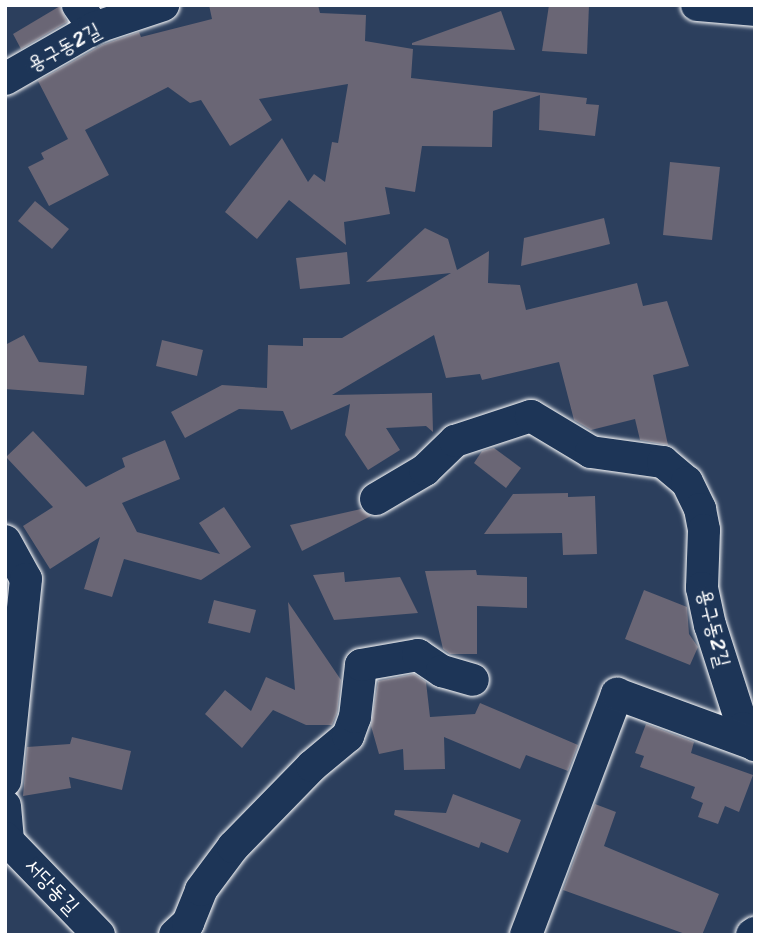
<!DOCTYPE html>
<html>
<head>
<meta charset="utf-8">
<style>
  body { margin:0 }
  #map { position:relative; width:760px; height:940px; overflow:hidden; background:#2c3f5d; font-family:Sriracha,"Poor Story",sans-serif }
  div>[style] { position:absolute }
  .building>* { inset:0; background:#6a6675 }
  .roads { filter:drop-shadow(0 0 2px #fff) drop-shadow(0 0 2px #fff) }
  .minor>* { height:32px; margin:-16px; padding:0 16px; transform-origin:16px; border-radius:16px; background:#1d3557 }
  span { translate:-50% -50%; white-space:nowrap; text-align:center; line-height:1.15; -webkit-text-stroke:7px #1d3557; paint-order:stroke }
  .street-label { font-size:21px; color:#fff }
  .frame { position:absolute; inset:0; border:7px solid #fff; pointer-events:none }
</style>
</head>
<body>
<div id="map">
  <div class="building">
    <div style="clip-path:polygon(209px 5px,318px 5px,320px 13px,366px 15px,365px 41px,413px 49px,411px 78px,587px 98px,586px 104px,599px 105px,595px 136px,539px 130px,540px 95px,493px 111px,492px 147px,422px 146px,415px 192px,385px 187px,390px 214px,344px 222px,346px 245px,289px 200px,257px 239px,225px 212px,282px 138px,308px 182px,314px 174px,325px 182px,332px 142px,338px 143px,348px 84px,259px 99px,272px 120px,230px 146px,201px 100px,190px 103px,168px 87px,85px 130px,109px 175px,49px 206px,28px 167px,44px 159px,41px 153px,68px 139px,38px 81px,102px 45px,139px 32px,141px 37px,212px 19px)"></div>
    <div style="clip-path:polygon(549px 5px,589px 5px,587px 54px,542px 51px)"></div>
    <div style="clip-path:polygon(60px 6px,67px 22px,21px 49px,13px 34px)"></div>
    <div style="clip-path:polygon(501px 11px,515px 50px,412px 45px,412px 43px)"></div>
    <div style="clip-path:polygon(670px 162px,720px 167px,712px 240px,663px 235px)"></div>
    <div style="clip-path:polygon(35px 201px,69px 229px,52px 249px,18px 221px)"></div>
    <div style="clip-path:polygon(604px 218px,610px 244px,521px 266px,524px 238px)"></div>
    <div style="clip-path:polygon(425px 228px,448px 239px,457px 270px,489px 251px,488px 283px,520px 285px,526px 310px,637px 283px,643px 306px,667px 301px,689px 366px,653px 375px,668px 445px,640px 440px,635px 419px,591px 430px,574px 420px,559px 362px,482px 380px,480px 374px,446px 378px,434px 335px,332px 395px,432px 393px,433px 432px,426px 426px,386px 428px,400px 450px,368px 470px,345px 435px,350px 404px,291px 430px,283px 411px,239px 409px,185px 438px,171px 412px,222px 385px,267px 388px,268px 345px,303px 346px,303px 338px,342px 338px,451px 273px,366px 282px)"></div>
    <div style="clip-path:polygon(347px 252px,350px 284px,300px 289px,296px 258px)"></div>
    <div style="clip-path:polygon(24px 335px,39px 362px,87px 366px,84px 395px,5px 389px,5px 345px)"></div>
    <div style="clip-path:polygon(162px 340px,203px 350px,197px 376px,156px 366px)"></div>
    <div style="clip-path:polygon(33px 431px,86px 487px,125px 467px,122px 458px,165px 440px,180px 479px,122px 503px,137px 532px,220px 554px,199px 523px,224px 507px,251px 547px,201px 580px,124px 559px,112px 597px,84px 589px,100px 537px,50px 569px,23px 526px,53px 507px,6px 457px)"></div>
    <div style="clip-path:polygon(494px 448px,521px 468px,506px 488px,474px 463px,482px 451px)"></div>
    <div style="clip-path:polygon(568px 493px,568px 497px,595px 496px,597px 554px,563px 555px,562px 533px,484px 534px,513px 494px)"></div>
    <div style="clip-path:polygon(361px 509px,371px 516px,302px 551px,290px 525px)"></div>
    <div style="clip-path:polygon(476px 570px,477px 575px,527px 577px,527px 608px,477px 606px,477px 654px,450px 654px,443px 649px,425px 571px)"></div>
    <div style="clip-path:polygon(344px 572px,345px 582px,400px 577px,418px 613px,334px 620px,313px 575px)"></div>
    <div style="clip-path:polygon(644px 590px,687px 607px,689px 634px,698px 647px,690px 665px,625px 639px)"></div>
    <div style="clip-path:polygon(214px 600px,256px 610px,250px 633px,208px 623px)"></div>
    <div style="clip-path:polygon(288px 602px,341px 680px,337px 713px,332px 725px,306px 725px,273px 710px,242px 748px,205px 714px,225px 690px,251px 711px,266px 677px,295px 690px)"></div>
    <div style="clip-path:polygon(414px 674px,426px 682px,430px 717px,475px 714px,480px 703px,578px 745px,568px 771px,526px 755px,520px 769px,444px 737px,445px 769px,404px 770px,403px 749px,379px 754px,371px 726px,378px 681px)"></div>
    <div style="clip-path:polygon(646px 724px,694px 742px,691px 753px,753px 775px,739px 812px,725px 806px,718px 824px,698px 817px,703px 803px,691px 798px,695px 787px,640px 767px,644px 756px,635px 753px)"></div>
    <div style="clip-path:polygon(72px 737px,131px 751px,122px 790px,69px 777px,71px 788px,23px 796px,27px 747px,70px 744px)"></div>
    <div style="clip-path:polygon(453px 794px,521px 820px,508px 853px,481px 842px,479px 848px,394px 815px,395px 810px,446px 813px)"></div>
    <div style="clip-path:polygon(595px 804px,616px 812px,604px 846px,719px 894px,702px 935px,688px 935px,563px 890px)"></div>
  </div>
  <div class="roads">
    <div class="minor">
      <div style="left:78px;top:5px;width:28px;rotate:55deg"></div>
      <div style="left:697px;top:5px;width:58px;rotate:4.9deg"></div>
      <div style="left:5px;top:79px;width:103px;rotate:-29.8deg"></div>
      <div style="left:94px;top:28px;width:73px;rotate:-18.4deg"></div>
      <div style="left:376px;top:499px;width:57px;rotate:-30.6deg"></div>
      <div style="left:425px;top:470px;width:42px;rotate:-44deg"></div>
      <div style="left:455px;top:441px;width:80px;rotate:-18.2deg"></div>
      <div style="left:531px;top:416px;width:70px;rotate:31deg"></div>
      <div style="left:591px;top:452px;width:73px;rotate:7.9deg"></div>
      <div style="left:663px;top:462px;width:31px;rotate:40deg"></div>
      <div style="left:687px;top:482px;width:30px;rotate:64deg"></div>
      <div style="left:700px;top:509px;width:21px;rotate:79deg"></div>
      <div style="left:704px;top:530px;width:58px;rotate:92deg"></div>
      <div style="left:702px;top:588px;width:38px;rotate:78deg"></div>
      <div style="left:710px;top:625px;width:108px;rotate:72.2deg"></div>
      <div style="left:743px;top:728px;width:21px;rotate:55deg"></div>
      <div style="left:5px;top:541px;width:43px;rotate:61.1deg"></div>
      <div style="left:26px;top:579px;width:203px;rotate:95.9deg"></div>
      <div style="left:5px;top:806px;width:35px;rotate:85deg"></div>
      <div style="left:5px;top:838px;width:135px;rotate:45.9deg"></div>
      <div style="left:175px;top:935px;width:18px;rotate:-43deg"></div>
      <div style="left:188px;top:923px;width:35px;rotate:-68deg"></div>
      <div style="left:201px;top:890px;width:54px;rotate:-53.3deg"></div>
      <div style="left:233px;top:847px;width:113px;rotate:-45.7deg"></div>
      <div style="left:312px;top:766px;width:47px;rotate:-39.8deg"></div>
      <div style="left:348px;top:736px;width:20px;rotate:-70deg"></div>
      <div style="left:355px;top:717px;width:52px;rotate:-83.4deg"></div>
      <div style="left:361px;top:665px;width:58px;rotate:-10deg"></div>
      <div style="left:418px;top:655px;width:29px;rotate:34deg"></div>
      <div style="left:442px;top:671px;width:32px;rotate:16deg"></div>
      <div style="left:526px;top:935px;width:258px;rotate:-69.3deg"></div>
      <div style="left:617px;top:694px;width:146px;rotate:20.1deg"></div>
      <div style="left:752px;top:935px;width:4px;rotate:-34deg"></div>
    </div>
  </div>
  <div class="street-label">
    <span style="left:64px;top:47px;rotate:-28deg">용구동2길</span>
    <span style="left:714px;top:628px;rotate:76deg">용구동2길</span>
    <span style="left:52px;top:886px;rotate:46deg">서당동길</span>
  </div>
  <div class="frame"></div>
</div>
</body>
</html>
